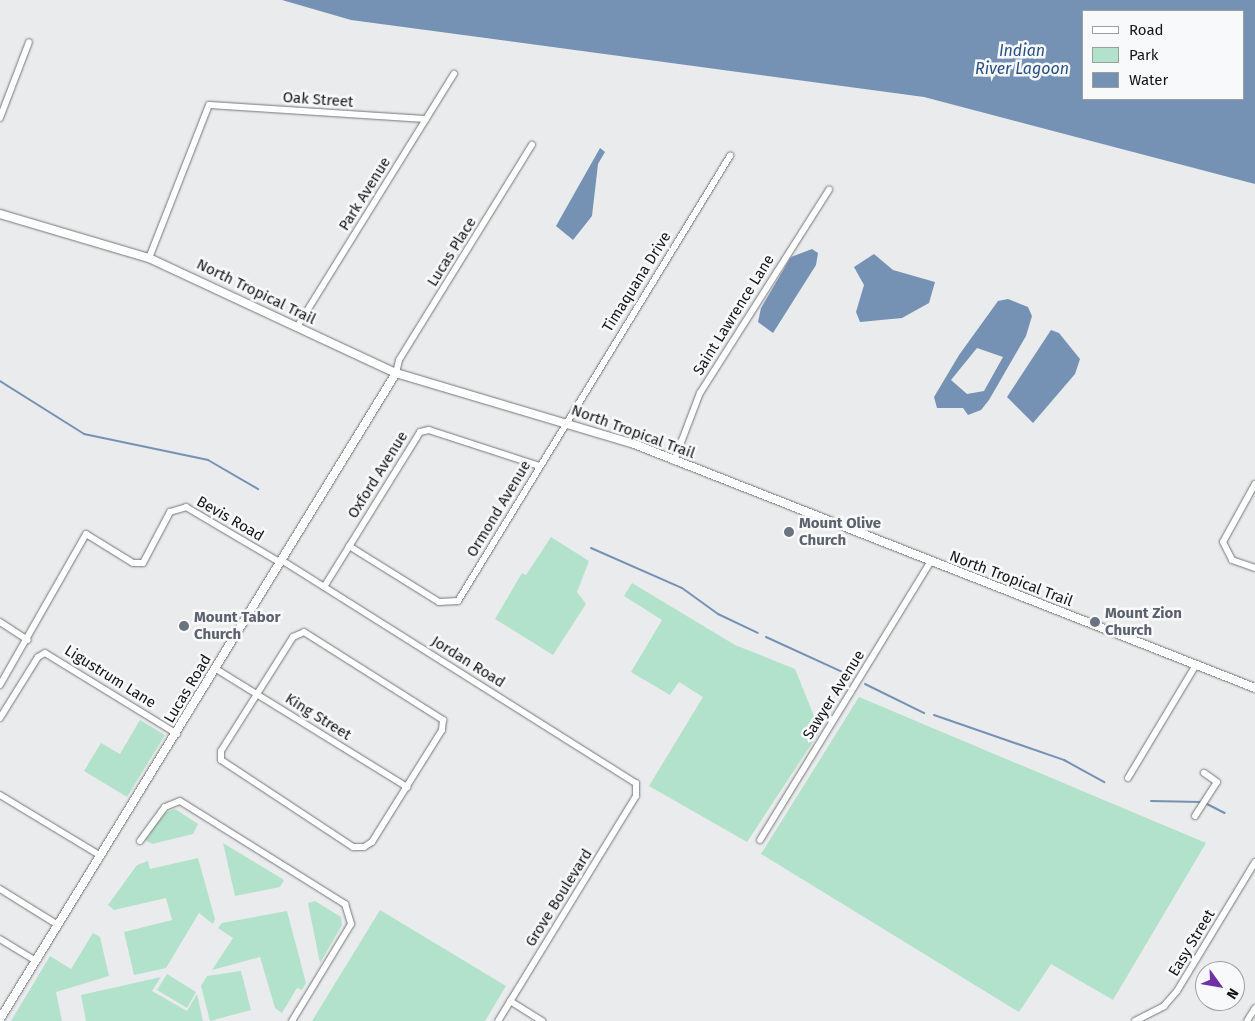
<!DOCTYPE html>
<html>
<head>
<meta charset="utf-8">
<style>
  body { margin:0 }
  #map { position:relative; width:1255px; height:1021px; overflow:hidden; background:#eaebed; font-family:"Fira Sans",sans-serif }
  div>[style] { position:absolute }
  .green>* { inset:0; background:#b3e2cc }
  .water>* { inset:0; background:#7592b4 }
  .stream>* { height:2px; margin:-1px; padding:0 1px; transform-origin:1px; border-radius:1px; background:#7592b4 }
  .roads { filter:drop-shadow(0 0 1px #747678) drop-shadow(0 0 1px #747678) }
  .minor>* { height:6px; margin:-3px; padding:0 3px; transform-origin:3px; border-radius:3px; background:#fff }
  .tertiary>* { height:8px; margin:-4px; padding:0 4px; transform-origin:4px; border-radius:4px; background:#fff }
  .dots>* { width:14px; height:14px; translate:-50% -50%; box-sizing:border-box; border:2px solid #f7f9fb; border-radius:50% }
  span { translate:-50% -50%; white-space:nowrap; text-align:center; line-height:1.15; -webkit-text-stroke:5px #f7f9fb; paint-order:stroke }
  .street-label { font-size:15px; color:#151516 }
  .worship-label { font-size:15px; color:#5b616d; font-weight:700 }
  .left { translate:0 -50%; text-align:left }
  .water-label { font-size:16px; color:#295181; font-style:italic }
  .legend { position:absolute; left:1082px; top:10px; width:162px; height:90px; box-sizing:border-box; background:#f7f9fb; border:1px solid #9d9e9f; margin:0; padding:6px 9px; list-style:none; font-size:15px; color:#151516 }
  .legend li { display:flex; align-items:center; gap:10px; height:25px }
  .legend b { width:25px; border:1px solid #9d9e9f }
  .north { position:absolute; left:1195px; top:961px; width:50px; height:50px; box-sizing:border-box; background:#f7f9fb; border:1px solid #9d9e9f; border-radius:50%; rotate:122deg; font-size:14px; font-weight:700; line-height:20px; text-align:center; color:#151516 }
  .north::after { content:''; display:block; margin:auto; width:18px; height:22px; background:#7130a5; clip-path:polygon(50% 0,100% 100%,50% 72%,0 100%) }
</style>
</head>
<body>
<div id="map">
  <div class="green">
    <div style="clip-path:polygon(551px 537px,589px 561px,577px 592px,586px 604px,553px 655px,495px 619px,522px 573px,526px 575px)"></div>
    <div style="clip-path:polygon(632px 583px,735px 645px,795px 669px,820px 731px,747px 842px,649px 786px,703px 697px,679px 682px,670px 695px,631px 672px,662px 620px,624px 596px)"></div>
    <div style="clip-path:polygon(859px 697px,1206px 843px,1113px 1000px,1051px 964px,1019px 1012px,761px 854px)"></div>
    <div style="clip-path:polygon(140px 720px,165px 735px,127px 797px,84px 771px,101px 743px,120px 754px)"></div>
    <div style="clip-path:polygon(175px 809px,198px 824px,193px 834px,152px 844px,145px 840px,164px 813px)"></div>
    <div style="clip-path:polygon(223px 843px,284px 880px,280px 887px,235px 896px)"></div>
    <div style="clip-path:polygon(198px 858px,215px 919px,213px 924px,199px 913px,166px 968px,134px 975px,124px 932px,172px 920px,166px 898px,114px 910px,108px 905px,137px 865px,148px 861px,150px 869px)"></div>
    <div style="clip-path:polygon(315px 901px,341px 917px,342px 925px,320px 963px,308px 903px)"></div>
    <div style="clip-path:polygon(380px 910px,506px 986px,485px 1021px,312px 1021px)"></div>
    <div style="clip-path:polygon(287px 911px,306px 983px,302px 990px,297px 988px,282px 1013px,275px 1008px,260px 957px,212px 970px,233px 938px,218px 928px,222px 923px)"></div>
    <div style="clip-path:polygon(93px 933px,100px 937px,109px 976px,56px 992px,62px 1021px,11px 1021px,50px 956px,71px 969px)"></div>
    <div style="clip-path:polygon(241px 971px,251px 1010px,210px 1021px,201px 986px,207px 976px)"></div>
    <div style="clip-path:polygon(167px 974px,196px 992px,187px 1008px,157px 990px)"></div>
    <div style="clip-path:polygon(161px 977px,152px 991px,187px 1011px,197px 994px,203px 1021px,86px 1021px,81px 995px)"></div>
  </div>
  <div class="water">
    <div style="clip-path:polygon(evenodd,282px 0,1255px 0,1255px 184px,924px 97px,351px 20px,282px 0,1244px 11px,1244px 99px,1084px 99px,1084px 11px,1244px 11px)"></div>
    <div style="clip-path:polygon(600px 148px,605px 152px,598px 164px,592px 216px,573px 240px,556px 226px)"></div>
    <div style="clip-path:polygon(812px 249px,818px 253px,816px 265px,773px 333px,758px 322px,761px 308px,791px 257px)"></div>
    <div style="clip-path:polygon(874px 254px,893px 270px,935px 282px,929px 303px,902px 318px,860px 322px,856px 312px,864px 285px,854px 267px)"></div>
    <div style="clip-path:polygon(evenodd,1008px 299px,1028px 307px,1032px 316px,1026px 336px,989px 400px,981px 410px,968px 415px,963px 408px,937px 408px,934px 397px,959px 355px,998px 301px,1008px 299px,977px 348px,1003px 357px,984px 391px,967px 394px,951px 380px,977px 348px)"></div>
    <div style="clip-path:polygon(1051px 330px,1059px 333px,1080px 359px,1075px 374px,1033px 423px,1007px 397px)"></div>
  </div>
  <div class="stream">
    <div style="left:0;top:381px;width:99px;rotate:32.2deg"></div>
    <div style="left:84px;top:434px;width:127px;rotate:11.8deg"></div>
    <div style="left:208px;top:460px;width:58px;rotate:30.1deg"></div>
    <div style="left:591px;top:548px;width:99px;rotate:23.7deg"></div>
    <div style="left:682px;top:588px;width:44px;rotate:35.8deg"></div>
    <div style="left:718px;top:614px;width:44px;rotate:25.4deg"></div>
    <div style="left:766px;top:637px;width:91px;rotate:24.6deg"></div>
    <div style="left:865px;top:684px;width:66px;rotate:26.2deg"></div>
    <div style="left:934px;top:715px;width:138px;rotate:19.1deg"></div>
    <div style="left:1064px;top:760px;width:46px;rotate:28.8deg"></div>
    <div style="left:1151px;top:801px;width:50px;rotate:1.1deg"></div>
    <div style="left:1205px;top:803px;width:22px;rotate:27deg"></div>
  </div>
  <div class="roads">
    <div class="minor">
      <div style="left:0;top:118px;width:81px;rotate:-69.1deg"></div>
      <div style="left:149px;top:258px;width:164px;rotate:-68.6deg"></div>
      <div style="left:209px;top:105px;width:217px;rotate:3.7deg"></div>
      <div style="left:297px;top:327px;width:298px;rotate:-58.2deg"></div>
      <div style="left:396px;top:373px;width:13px;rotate:-77deg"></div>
      <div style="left:399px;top:360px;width:253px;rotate:-58.3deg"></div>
      <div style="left:674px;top:461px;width:73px;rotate:-69.1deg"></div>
      <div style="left:700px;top:393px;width:241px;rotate:-57.6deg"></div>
      <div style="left:1255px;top:484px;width:66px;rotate:118.9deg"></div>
      <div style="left:1223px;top:542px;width:20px;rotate:63deg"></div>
      <div style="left:1232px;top:560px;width:24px;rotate:19deg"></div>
      <div style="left:349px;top:546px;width:106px;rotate:31.9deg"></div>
      <div style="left:439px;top:602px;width:19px;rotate:-3deg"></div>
      <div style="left:458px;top:601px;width:522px;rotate:-58.57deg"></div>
      <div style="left:283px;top:561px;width:417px;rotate:32.2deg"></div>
      <div style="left:636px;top:783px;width:13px;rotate:90deg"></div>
      <div style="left:636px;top:796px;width:264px;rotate:121.5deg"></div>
      <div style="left:324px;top:587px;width:182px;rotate:-58.2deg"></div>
      <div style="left:420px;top:432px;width:9px;rotate:-13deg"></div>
      <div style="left:429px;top:430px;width:116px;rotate:18.1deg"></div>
      <div style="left:0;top:622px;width:33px;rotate:33deg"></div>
      <div style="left:304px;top:632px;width:165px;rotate:32.3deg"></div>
      <div style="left:443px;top:720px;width:10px;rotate:96deg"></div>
      <div style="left:442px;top:730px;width:132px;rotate:122deg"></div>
      <div style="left:372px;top:842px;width:9px;rotate:148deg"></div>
      <div style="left:364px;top:847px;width:11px;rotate:180deg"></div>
      <div style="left:353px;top:847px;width:158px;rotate:-146.6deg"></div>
      <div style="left:221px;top:760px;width:9px;rotate:-90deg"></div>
      <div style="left:221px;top:751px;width:135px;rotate:-57.7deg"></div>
      <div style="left:293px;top:637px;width:12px;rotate:-24deg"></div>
      <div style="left:216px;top:669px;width:225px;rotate:31.7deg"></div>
      <div style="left:0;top:685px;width:174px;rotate:-60.3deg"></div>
      <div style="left:86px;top:534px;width:55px;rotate:31.7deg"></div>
      <div style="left:133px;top:563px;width:10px"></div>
      <div style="left:143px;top:563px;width:58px;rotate:-62.1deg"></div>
      <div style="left:170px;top:512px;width:17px;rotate:-17deg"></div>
      <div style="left:186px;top:507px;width:110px;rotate:30.5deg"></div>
      <div style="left:0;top:718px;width:72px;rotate:-58.1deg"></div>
      <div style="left:38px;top:657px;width:8px;rotate:-30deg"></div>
      <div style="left:45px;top:653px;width:155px;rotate:31.5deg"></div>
      <div style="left:1128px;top:778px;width:132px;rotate:-59deg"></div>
      <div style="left:0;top:795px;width:118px;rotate:31.1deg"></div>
      <div style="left:1195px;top:816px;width:40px;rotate:-57.1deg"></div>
      <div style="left:1217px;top:782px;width:16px;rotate:-145deg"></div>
      <div style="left:760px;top:840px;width:325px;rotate:-58.5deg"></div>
      <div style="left:140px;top:841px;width:42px;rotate:-53.7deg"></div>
      <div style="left:165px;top:807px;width:16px;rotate:-22deg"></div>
      <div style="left:180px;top:801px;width:195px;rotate:32deg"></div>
      <div style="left:345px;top:904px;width:21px;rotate:73deg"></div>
      <div style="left:351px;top:924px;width:114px;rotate:121.3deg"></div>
      <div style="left:0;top:889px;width:68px;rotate:31.8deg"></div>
      <div style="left:0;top:939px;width:42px;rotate:31.4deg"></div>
      <div style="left:510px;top:1001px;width:38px;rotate:32deg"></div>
      <div style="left:1135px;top:1021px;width:33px;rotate:-27deg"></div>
      <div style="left:1164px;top:1006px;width:20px;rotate:-49deg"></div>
      <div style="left:1177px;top:991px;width:151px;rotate:-58.8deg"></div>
      <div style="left:1247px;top:1021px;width:15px;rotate:-58deg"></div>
    </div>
    <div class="tertiary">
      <div style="left:0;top:214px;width:155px;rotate:16.5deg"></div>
      <div style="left:149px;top:258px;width:272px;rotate:25deg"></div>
      <div style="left:396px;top:373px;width:248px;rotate:16.6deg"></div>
      <div style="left:634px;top:444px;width:667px;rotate:21.45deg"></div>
      <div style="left:0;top:1019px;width:758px;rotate:-58.49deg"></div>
    </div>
  </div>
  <div class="dots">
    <div style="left:789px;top:532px;background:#6b7280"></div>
    <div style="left:1095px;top:622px;background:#6b7280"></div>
    <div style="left:184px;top:626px;background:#6b7280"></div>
  </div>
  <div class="street-label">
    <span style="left:318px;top:100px;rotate:4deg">Oak Street</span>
    <span style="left:365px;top:194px;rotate:-58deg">Park Avenue</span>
    <span style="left:452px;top:252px;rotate:-58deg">Lucas Place</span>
    <span style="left:637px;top:282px;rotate:-58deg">Timaquana Drive</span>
    <span style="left:256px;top:292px;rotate:26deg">North Tropical Trail</span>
    <span style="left:734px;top:315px;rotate:-58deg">Saint Lawrence Lane</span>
    <span style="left:633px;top:432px;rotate:20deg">North Tropical Trail</span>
    <span style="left:378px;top:475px;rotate:-58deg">Oxford Avenue</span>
    <span style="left:499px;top:509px;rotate:-59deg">Ormond Avenue</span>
    <span style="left:230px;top:519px;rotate:30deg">Bevis Road</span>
    <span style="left:1011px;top:579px;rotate:21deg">North Tropical Trail</span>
    <span style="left:468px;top:662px;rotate:32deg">Jordan Road</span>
    <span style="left:110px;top:677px;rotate:32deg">Ligustrum Lane</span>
    <span style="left:188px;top:689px;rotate:-59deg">Lucas Road</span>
    <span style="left:834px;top:695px;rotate:-58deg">Sawyer Avenue</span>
    <span style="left:318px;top:717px;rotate:32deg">King Street</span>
    <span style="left:559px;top:898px;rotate:-58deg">Grove Boulevard</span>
    <span style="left:1192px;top:943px;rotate:-59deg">Easy Street</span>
  </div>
  <div class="worship-label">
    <span class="left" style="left:799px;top:532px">Mount Olive<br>Church</span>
    <span class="left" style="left:1105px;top:622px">Mount Zion<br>Church</span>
    <span class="left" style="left:194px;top:626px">Mount Tabor<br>Church</span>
  </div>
  <div class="water-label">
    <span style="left:1022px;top:60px">Indian<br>River Lagoon</span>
  </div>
  <ul class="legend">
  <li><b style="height:6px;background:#fff"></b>Road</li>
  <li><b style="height:14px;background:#b3e2cc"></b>Park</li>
  <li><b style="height:14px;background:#7592b4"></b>Water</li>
  </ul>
  <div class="north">N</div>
</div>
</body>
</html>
